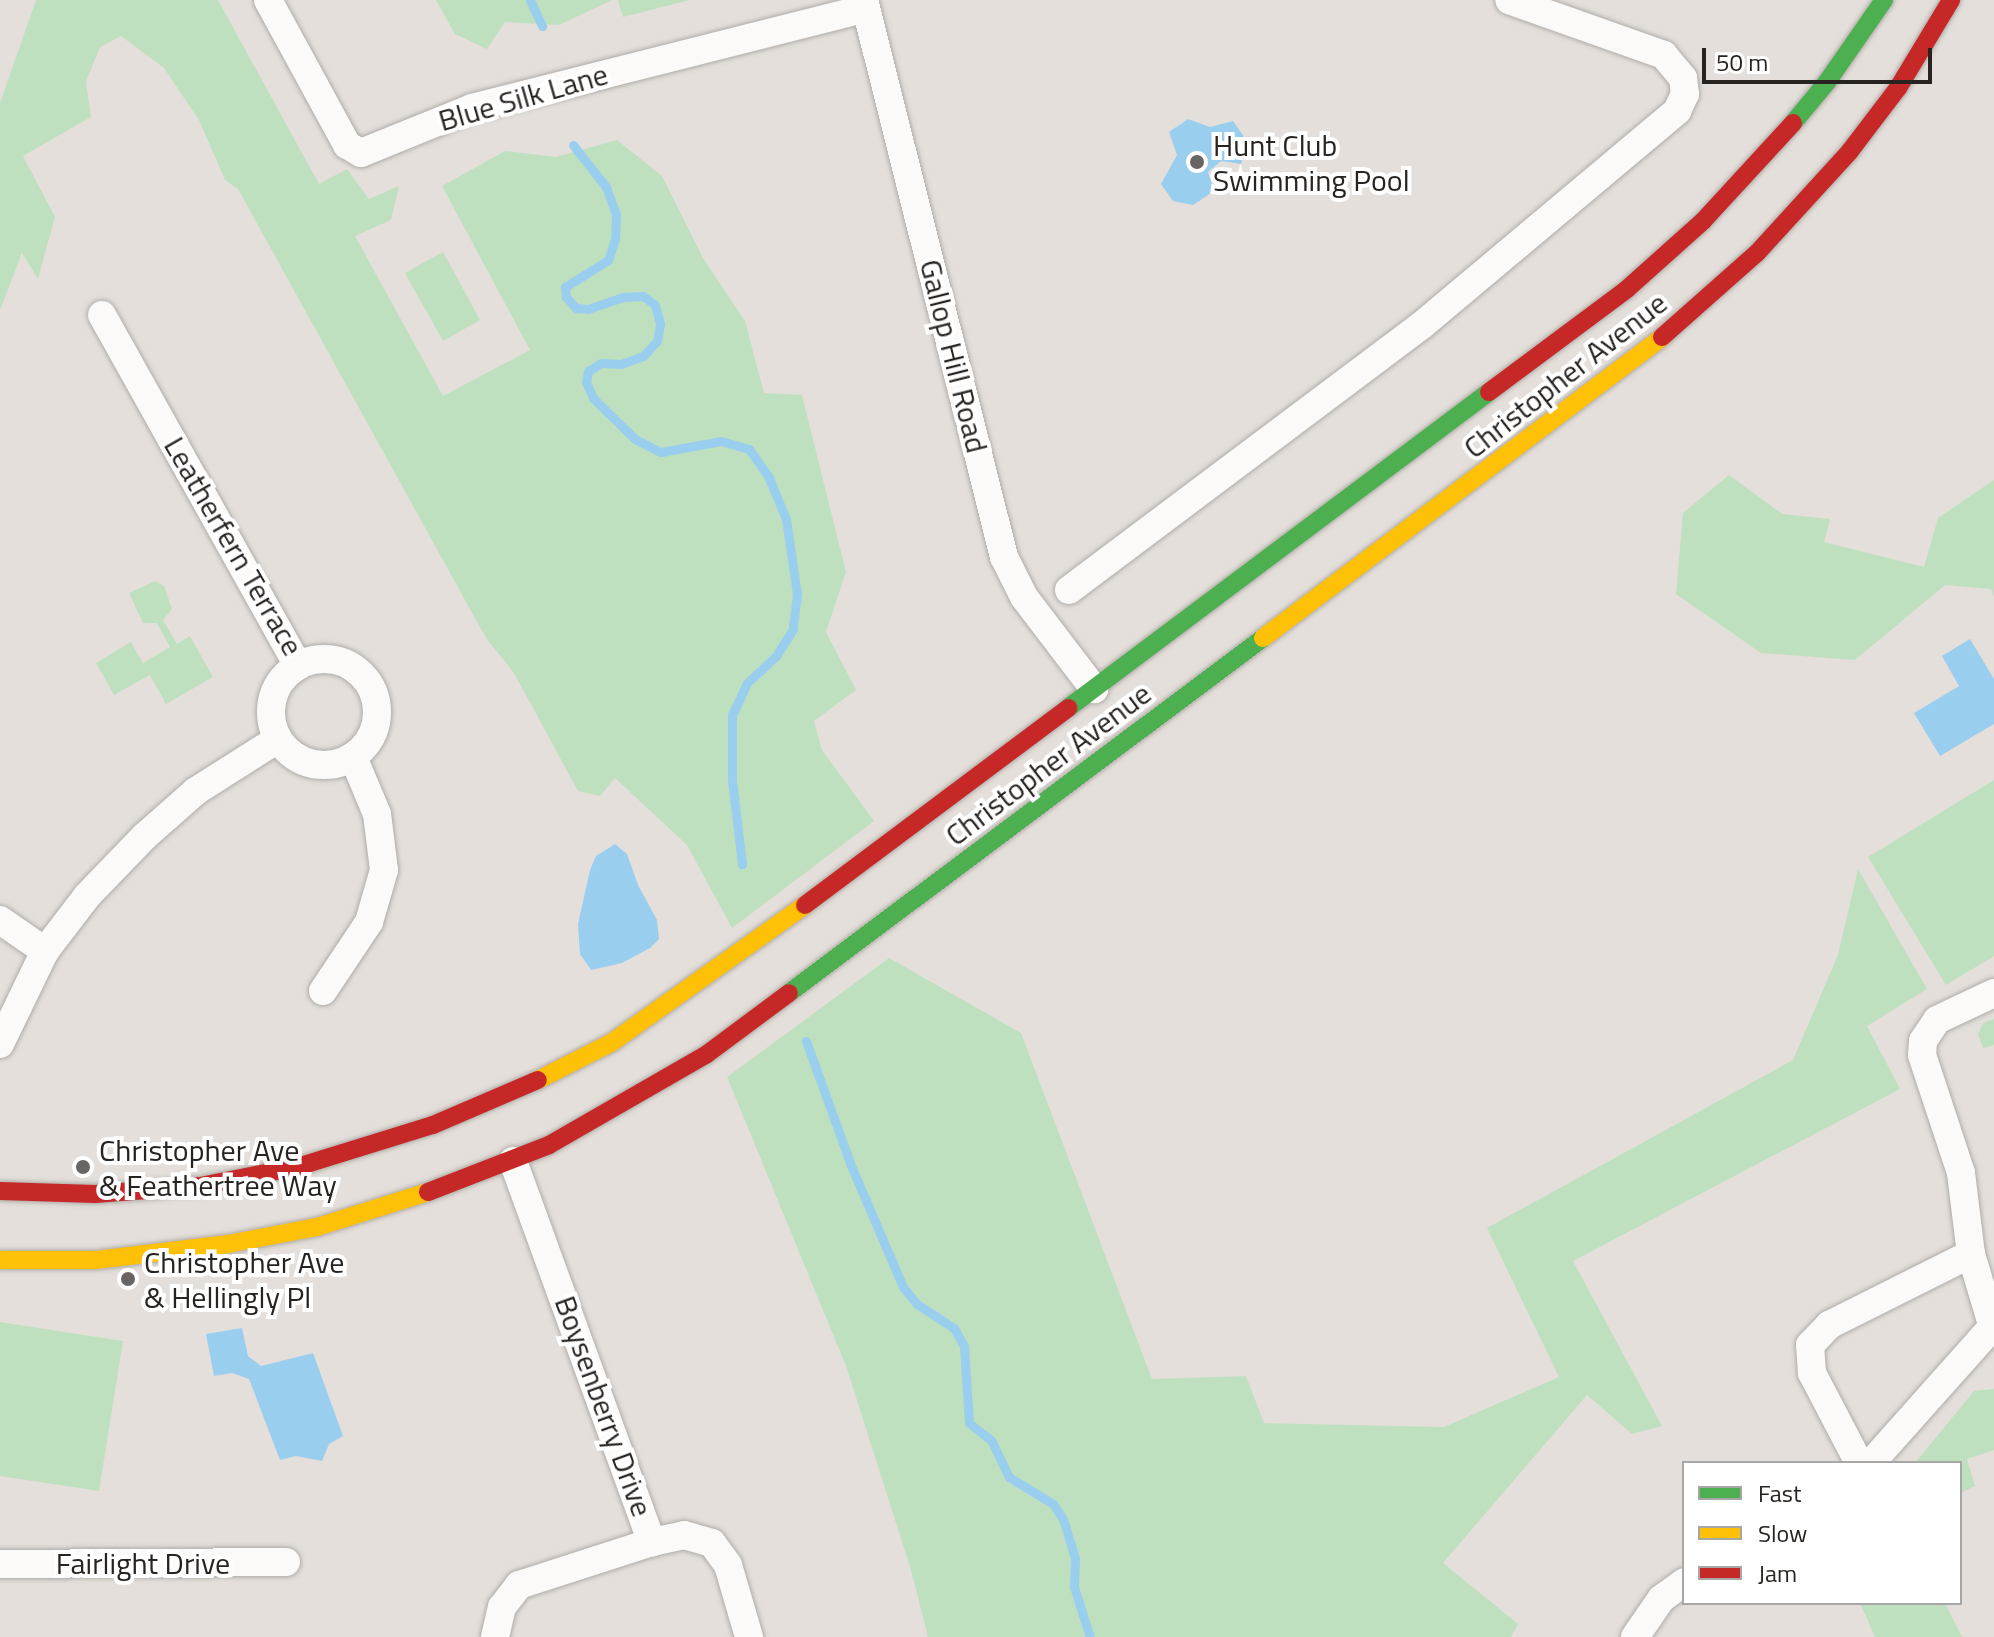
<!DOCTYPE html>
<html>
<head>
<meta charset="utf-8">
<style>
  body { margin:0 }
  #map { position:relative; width:1994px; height:1637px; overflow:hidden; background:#e4dfda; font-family:"Titillium Web",sans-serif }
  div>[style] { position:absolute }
  .green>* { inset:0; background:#bfe0bf }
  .water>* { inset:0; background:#9aceee }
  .stream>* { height:9px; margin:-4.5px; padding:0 4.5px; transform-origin:4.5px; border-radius:4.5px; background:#9aceee }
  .roads { filter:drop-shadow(0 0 2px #b0aca8) drop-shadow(0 0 2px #b0aca8) }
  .street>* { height:28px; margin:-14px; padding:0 14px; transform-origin:14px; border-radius:14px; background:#fbfaf9 }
  .street>.ring { margin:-14px; padding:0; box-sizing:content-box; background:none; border:28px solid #fbfaf9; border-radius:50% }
  .fast>* { height:18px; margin:-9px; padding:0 9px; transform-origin:9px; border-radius:9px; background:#4caf50 }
  .slow>* { height:18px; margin:-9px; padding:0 9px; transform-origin:9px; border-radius:9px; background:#ffc107 }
  .jam>* { height:18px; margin:-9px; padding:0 9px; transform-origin:9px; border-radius:9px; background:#c62828 }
  .dots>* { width:22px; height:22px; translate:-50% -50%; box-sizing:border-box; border:4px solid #fff; border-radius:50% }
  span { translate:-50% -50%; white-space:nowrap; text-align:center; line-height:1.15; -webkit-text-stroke:8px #fff; paint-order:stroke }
  .street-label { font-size:30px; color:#272321 }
  .poi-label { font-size:30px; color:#272321 }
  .left { translate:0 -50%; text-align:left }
  .legend { position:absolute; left:1682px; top:1461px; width:280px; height:144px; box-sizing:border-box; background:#fff; border:2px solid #a9a7a6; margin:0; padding:10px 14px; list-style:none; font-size:24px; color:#272321 }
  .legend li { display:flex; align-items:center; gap:16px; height:40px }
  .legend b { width:40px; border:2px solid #a9a7a6 }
  .scale { position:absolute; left:1702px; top:48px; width:230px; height:36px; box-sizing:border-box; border:4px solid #272321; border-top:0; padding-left:10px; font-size:24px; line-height:28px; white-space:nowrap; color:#272321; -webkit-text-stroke:6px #fff; paint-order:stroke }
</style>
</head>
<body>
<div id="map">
  <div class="green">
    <div style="clip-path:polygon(36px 0,218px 0,319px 184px,347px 169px,369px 199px,399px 186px,391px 220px,355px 236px,443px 396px,530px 350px,442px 186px,505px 151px,556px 157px,617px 140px,662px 176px,703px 258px,745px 321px,764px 393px,802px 395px,846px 572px,826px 632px,856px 690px,814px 721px,822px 750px,874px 821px,732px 928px,687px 845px,615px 778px,600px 796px,578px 791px,514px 673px,486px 638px,238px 189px,225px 180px,199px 120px,164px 68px,121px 36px,100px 47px,86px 82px,91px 117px,23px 156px,55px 217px,38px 279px,22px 253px,0 310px,0 103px)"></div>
    <div style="clip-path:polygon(436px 0,612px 0,559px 25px,505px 22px,487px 49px,455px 34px)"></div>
    <div style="clip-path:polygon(618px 0,690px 0,623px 17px)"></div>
    <div style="clip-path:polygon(443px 252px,480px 320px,443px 341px,405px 273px)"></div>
    <div style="clip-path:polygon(1729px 475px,1782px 514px,1830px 519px,1824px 542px,1924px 567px,1938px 518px,1994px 480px,1994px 597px,1991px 589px,1945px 585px,1855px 660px,1761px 653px,1676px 594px,1683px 513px)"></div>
    <div style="clip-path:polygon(155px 581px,164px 586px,172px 609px,163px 620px,177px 644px,190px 636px,213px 677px,166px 704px,150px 675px,114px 695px,96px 663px,131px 642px,143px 663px,170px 647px,157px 623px,143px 623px,129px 593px)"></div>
    <div style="clip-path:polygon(1994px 780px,1994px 956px,1946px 985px,1868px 857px)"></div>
    <div style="clip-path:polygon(1858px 869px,1927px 989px,1867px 1026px,1900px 1089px,1573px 1261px,1662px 1426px,1632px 1434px,1587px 1395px,1443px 1563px,1518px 1624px,1511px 1637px,928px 1637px,911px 1570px,846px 1366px,727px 1077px,889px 958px,1021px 1033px,1152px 1379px,1246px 1376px,1264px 1423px,1444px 1427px,1559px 1377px,1487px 1228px,1793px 1060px,1838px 955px)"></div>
    <div style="clip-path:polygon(1994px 1019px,1994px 1045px,1983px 1048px,1978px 1034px,1983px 1023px)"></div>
    <div style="clip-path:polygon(0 1322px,123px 1341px,99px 1491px,0 1476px)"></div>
    <div style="clip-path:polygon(1994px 1389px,1994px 1450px,1967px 1459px,1975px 1486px,1960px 1493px,1960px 1463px,1915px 1463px,1974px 1391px)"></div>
    <div style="clip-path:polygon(1860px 1603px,1945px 1603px,1962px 1637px,1875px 1637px)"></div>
  </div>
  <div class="water">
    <div style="clip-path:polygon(1188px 119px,1210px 127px,1233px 121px,1247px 141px,1241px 164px,1221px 161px,1208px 172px,1214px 191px,1193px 205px,1173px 201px,1161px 184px,1177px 155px,1169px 132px)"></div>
    <div style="clip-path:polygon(1970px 639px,1994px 679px,1994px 724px,1940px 756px,1914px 713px,1959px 686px,1942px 656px)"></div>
    <div style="clip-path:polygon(615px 844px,627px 854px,638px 885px,657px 920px,659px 939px,650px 948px,622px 963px,591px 970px,580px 954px,578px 924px,590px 870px,596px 856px)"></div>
    <div style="clip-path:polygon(242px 1328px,248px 1356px,261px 1366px,313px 1353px,343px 1436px,329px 1444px,322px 1461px,296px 1456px,280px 1460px,249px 1379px,232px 1373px,214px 1376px,206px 1334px)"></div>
  </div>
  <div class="stream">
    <div style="left:530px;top:0;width:29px;rotate:65deg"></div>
    <div style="left:573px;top:145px;width:53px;rotate:51.8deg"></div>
    <div style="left:606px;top:187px;width:29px;rotate:70deg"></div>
    <div style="left:616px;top:214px;width:25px;rotate:92deg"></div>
    <div style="left:615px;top:239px;width:22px;rotate:108deg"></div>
    <div style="left:608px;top:260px;width:51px;rotate:147.9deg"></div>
    <div style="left:565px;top:287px;width:10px;rotate:84deg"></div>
    <div style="left:566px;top:297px;width:15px;rotate:48deg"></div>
    <div style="left:576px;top:308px;width:12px;rotate:5deg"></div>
    <div style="left:588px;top:309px;width:37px;rotate:-19deg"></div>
    <div style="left:623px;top:297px;width:20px;rotate:-3deg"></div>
    <div style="left:643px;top:296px;width:15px;rotate:37deg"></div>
    <div style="left:655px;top:305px;width:20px;rotate:75deg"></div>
    <div style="left:660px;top:324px;width:17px;rotate:100deg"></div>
    <div style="left:657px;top:341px;width:21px;rotate:133deg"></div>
    <div style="left:643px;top:356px;width:23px;rotate:160deg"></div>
    <div style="left:621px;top:364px;width:20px;rotate:-177deg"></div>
    <div style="left:601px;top:363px;width:15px;rotate:148deg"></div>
    <div style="left:588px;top:371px;width:11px;rotate:100deg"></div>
    <div style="left:586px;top:382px;width:17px;rotate:66deg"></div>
    <div style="left:593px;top:398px;width:59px;rotate:44.3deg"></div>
    <div style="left:635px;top:439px;width:29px;rotate:27deg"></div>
    <div style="left:661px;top:452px;width:61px;rotate:-10.4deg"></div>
    <div style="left:721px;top:441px;width:29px;rotate:16deg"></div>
    <div style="left:749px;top:449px;width:35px;rotate:55deg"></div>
    <div style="left:769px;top:478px;width:44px;rotate:67.5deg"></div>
    <div style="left:786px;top:519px;width:76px;rotate:81.7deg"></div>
    <div style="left:797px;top:594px;width:35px;rotate:97deg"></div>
    <div style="left:793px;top:629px;width:32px;rotate:122deg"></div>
    <div style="left:776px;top:656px;width:40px;rotate:137deg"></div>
    <div style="left:747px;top:683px;width:35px;rotate:115deg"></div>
    <div style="left:732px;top:715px;width:65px;rotate:90deg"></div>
    <div style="left:732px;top:780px;width:85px;rotate:83.2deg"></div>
    <div style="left:806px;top:1041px;width:135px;rotate:70.1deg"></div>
    <div style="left:852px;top:1168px;width:129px;rotate:66.8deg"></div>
    <div style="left:903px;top:1287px;width:22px;rotate:51deg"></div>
    <div style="left:917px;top:1304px;width:44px;rotate:33deg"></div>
    <div style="left:954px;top:1328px;width:21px;rotate:61deg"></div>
    <div style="left:964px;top:1346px;width:77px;rotate:86.3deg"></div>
    <div style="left:969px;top:1423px;width:28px;rotate:38deg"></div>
    <div style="left:991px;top:1440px;width:41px;rotate:64.1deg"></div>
    <div style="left:1009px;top:1477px;width:52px;rotate:31.5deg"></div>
    <div style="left:1053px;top:1504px;width:18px;rotate:56deg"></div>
    <div style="left:1063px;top:1519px;width:41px;rotate:72.9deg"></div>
    <div style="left:1075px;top:1558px;width:29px;rotate:92deg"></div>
    <div style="left:1074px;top:1587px;width:52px;rotate:72.3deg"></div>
  </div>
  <div class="roads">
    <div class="street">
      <div style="left:268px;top:0;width:165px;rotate:61.4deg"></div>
      <div style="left:347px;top:145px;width:16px;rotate:30deg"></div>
      <div style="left:361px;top:153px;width:120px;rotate:-22.1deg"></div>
      <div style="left:472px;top:108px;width:406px;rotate:-14.2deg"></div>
      <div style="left:864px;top:0;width:574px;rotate:75.89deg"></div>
      <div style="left:1004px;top:557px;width:45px;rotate:63.4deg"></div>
      <div style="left:1024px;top:597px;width:116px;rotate:52.7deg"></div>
      <div style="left:102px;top:315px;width:402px;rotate:60.8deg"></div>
      <div style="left:1069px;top:590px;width:441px;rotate:-36.9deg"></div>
      <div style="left:1422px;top:325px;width:333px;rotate:-40deg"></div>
      <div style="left:1677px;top:111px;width:19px;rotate:-65deg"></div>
      <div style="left:1685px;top:94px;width:16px;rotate:-97deg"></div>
      <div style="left:1683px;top:78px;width:30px;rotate:-130deg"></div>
      <div style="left:1664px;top:55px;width:164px;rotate:-160.5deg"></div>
      <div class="ring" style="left:271px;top:659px;width:78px;height:78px"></div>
      <div style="left:0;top:920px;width:55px;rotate:34.6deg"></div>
      <div style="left:323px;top:991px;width:83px;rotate:-56.3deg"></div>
      <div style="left:369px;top:922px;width:54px;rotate:-73.9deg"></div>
      <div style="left:384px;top:870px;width:56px;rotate:-97.1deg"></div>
      <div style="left:377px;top:814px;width:62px;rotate:-112.8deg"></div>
      <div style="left:1994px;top:993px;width:63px;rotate:154.7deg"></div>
      <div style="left:1937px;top:1020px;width:25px;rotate:124deg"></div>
      <div style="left:1923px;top:1041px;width:14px;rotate:94deg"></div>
      <div style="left:1922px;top:1055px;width:124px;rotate:71.7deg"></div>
      <div style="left:1961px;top:1173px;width:82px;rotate:83deg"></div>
      <div style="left:1971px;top:1254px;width:80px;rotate:73.4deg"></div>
      <div style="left:0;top:1044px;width:103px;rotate:-64.2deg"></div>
      <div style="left:45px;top:951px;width:69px;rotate:-52.6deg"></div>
      <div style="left:87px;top:896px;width:83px;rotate:-46deg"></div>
      <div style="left:145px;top:836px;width:68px;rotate:-41.4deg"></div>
      <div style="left:196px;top:791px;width:97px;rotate:-32.4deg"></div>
      <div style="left:513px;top:1161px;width:406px;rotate:70deg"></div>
      <div style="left:652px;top:1542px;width:33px;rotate:-12deg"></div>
      <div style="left:684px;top:1535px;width:29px;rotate:16deg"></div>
      <div style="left:712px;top:1543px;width:27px;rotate:54deg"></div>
      <div style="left:728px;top:1565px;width:75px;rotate:73.7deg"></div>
      <div style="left:1859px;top:1463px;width:102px;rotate:-117.6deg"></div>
      <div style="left:1812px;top:1373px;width:28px;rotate:-94deg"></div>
      <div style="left:1810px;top:1345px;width:28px;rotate:-46deg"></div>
      <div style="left:1829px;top:1325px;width:159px;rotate:-26.6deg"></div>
      <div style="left:1871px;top:1463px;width:182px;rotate:-48.3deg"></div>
      <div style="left:0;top:1564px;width:286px;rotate:-0.4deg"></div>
      <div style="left:495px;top:1637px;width:31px;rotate:-77deg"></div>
      <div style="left:502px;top:1607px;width:28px;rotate:-52deg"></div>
      <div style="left:519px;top:1585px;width:140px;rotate:-17.9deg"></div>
      <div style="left:1635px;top:1637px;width:46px;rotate:-55.6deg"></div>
      <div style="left:1661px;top:1599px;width:29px;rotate:-36deg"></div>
    </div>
    <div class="fast">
      <div style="left:1793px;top:123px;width:53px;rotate:-50.3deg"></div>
      <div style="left:1827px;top:82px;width:100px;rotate:-55.2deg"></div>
      <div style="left:1068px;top:708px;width:526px;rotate:-36.89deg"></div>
      <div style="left:789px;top:993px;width:592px;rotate:-36.83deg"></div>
    </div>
    <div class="slow">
      <div style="left:1263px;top:638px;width:500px;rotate:-37deg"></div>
      <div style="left:538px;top:1080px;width:82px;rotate:-26.9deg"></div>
      <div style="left:611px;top:1043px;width:238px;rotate:-35.4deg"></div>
      <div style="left:0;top:1260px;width:96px"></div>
      <div style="left:96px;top:1260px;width:133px;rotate:-6.9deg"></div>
      <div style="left:228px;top:1244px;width:91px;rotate:-10.8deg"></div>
      <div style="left:317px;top:1227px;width:116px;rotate:-17.5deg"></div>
    </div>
    <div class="jam">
      <div style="left:1662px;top:337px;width:127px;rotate:-41.5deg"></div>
      <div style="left:1757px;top:253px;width:138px;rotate:-47.6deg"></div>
      <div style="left:1850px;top:151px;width:79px;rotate:-52.7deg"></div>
      <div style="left:1898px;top:88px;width:103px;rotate:-58.9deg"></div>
      <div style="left:1489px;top:392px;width:172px;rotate:-36.7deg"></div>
      <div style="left:1627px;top:289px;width:102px;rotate:-41.8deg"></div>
      <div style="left:1703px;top:221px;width:133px;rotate:-47.4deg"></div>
      <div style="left:805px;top:905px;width:329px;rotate:-36.8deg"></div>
      <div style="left:0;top:1191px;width:95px;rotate:1.8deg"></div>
      <div style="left:95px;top:1194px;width:105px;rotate:-4.4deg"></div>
      <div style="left:200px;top:1186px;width:99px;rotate:-11.1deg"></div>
      <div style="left:297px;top:1167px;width:142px;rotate:-17.2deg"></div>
      <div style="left:433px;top:1125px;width:114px;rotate:-23.2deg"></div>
      <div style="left:428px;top:1192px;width:130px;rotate:-21.2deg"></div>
      <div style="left:549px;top:1145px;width:182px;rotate:-29.9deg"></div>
      <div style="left:707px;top:1054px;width:102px;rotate:-36.6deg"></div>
    </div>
  </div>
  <div class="dots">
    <div style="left:1197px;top:162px;background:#696562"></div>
    <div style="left:83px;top:1167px;background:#696562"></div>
    <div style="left:128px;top:1279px;background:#696562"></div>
  </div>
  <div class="street-label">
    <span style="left:523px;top:97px;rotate:-16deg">Blue Silk Lane</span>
    <span style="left:954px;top:356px;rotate:76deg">Gallop Hill Road</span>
    <span style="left:1565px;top:375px;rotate:-38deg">Christopher Avenue</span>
    <span style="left:234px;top:546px;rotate:60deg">Leatherfern Terrace</span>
    <span style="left:1048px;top:764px;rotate:-37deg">Christopher Avenue</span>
    <span style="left:604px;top:1406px;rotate:70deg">Boysenberry Drive</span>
    <span style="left:143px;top:1563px">Fairlight Drive</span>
  </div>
  <div class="poi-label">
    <span class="left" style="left:1213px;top:162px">Hunt Club<br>Swimming Pool</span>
    <span class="left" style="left:99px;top:1167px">Christopher Ave<br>&amp; Feathertree Way</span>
    <span class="left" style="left:144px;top:1279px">Christopher Ave<br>&amp; Hellingly Pl</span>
  </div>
  <ul class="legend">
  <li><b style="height:10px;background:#4caf50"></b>Fast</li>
  <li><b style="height:10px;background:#ffc107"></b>Slow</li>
  <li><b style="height:10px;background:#c62828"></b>Jam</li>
  </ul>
  <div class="scale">50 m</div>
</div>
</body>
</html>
